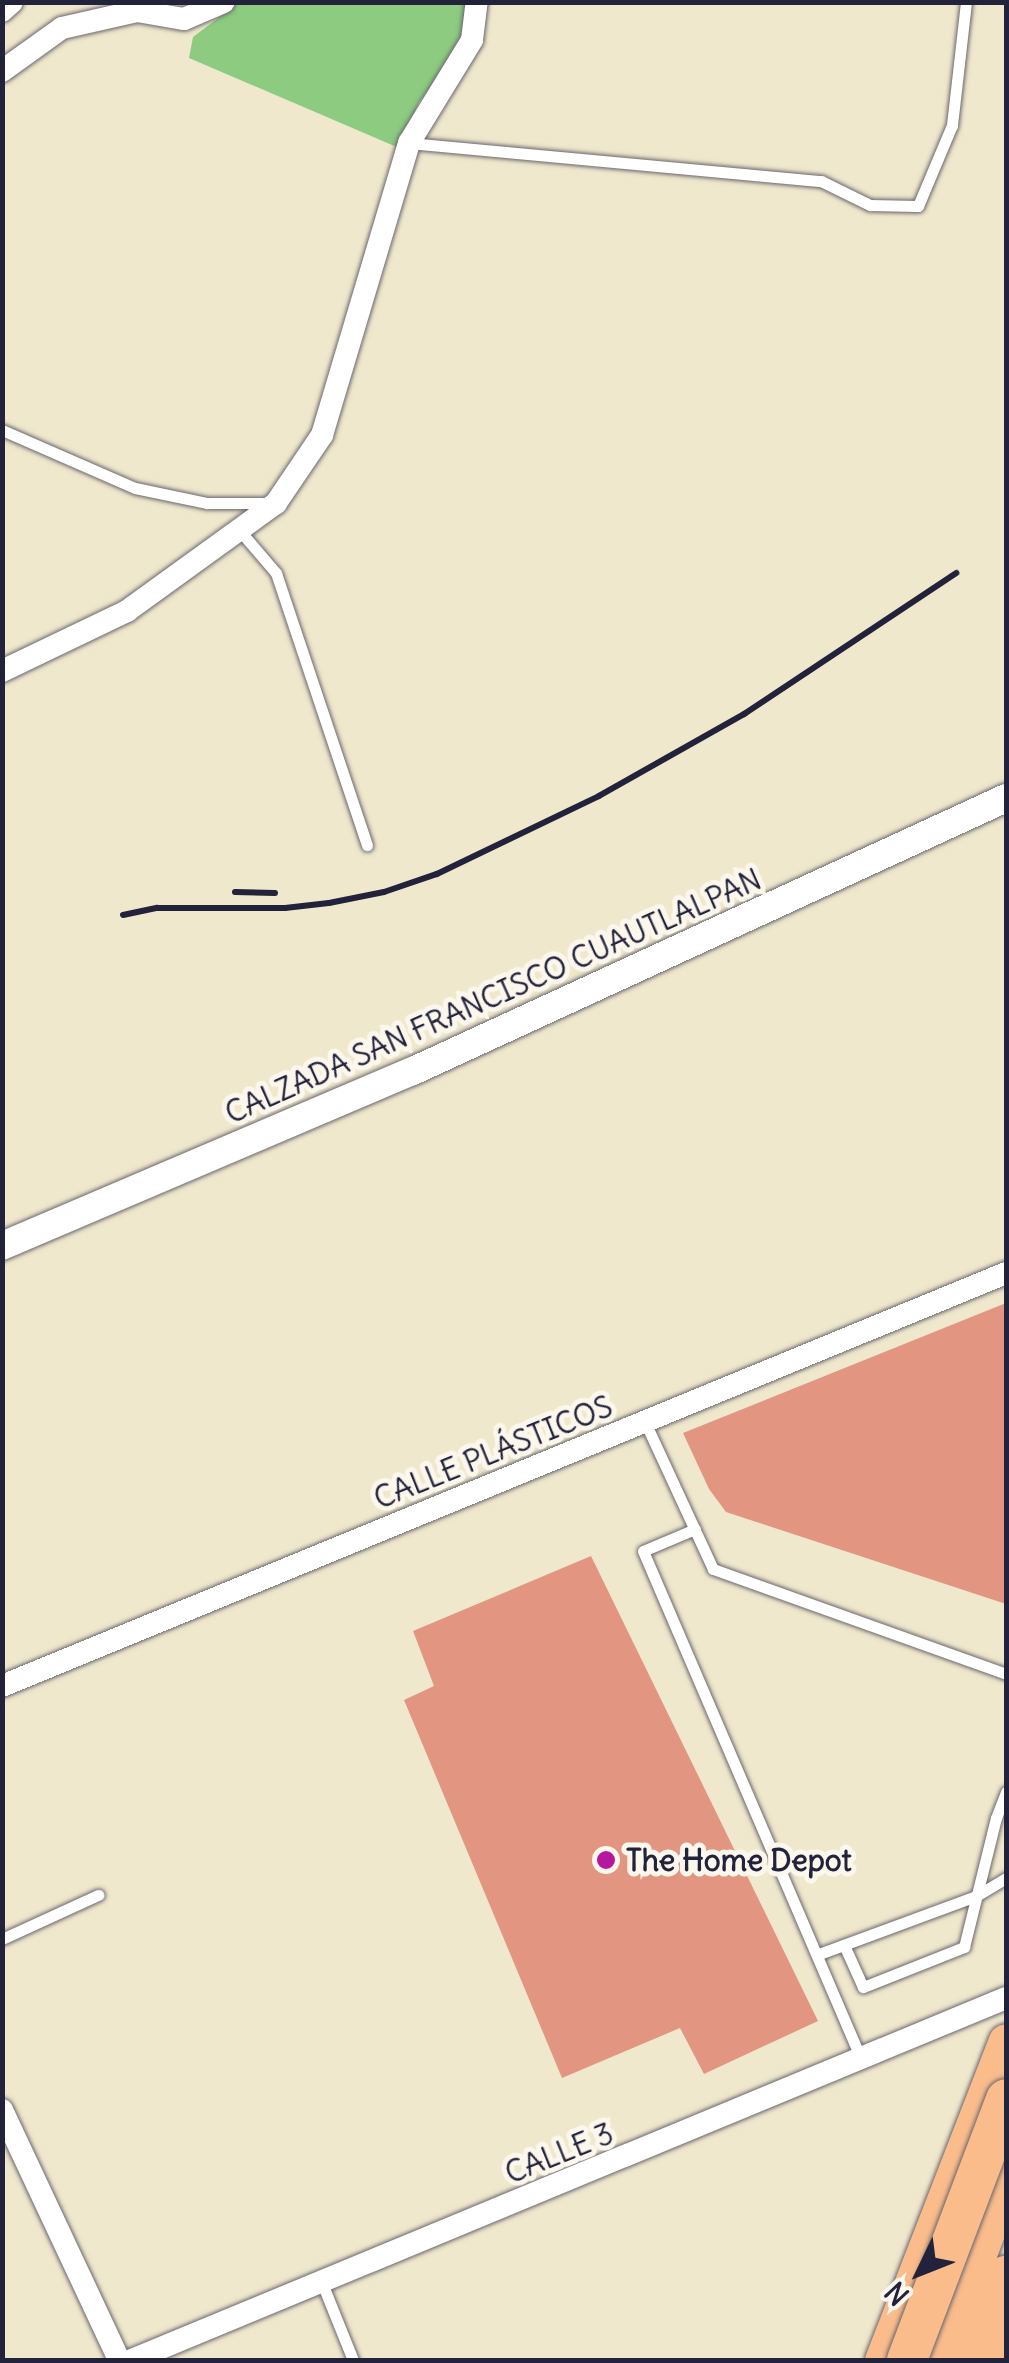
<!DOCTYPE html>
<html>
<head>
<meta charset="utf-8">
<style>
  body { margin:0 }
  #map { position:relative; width:1009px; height:2363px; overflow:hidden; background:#f0e8cd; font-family:Delius,sans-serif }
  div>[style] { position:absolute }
  .green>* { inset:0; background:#8dcb81 }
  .building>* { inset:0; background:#e29682 }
  .roads { filter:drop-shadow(0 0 2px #6a676e) drop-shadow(0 0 2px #6a676e) }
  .service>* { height:11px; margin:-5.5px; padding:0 5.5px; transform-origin:5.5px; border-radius:5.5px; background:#fff }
  .minor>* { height:22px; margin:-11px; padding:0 11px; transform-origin:11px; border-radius:11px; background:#fff }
  .tertiary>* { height:28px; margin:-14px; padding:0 14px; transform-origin:14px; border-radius:14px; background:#fff }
  .primary>* { height:35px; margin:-17.5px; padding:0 17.5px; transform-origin:17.5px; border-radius:17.5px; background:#fabc8b }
  .trunk>* { height:38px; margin:-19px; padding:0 19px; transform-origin:19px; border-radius:19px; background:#fabc8b }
  .motorway>* { height:40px; margin:-20px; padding:0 20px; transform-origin:20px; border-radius:20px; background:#fabc8b }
  .rail>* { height:6px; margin:-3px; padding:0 3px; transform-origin:3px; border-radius:3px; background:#22223b }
  .bridges { filter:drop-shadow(0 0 2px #6a676e) drop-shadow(0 0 2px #6a676e) }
  .motorway-bridge>* { height:40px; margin:-20px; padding:0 20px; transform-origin:20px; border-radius:20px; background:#fabc8b }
  .dots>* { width:28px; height:28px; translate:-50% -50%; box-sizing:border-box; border:5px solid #fbf7ec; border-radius:50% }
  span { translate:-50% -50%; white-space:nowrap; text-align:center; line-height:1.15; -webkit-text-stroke:10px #fbf7ec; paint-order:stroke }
  .street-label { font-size:30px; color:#22223b }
  .poi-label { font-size:30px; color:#22223b; font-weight:700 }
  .left { translate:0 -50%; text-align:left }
  .frame { position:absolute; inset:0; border:5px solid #22223b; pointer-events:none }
  .north { position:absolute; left:869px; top:2223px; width:100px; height:100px; -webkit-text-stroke:8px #fbf7ec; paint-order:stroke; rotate:227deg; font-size:28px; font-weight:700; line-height:40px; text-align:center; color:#22223b }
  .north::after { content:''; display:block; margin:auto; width:35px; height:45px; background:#22223b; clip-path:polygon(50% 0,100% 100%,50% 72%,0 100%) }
</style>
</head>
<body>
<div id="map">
  <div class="green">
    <div style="clip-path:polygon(238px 3px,472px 3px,469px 39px,419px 102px,399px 148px,189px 58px,193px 37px)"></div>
  </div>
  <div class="building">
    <div style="clip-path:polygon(1006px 1303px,1006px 1604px,726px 1512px,709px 1489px,683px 1433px)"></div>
    <div style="clip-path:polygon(591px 1556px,818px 2021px,704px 2074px,680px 2028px,562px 2078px,404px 1700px,434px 1686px,413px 1631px)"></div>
  </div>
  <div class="roads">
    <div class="service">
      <div style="left:409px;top:143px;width:414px;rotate:5.3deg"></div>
      <div style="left:821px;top:181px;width:55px;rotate:26.1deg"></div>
      <div style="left:870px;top:205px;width:48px;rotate:1.2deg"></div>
      <div style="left:918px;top:206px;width:88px;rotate:-67.2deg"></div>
      <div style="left:952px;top:125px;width:124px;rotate:-83.5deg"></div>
      <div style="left:2px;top:430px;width:145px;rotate:23.6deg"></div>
      <div style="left:135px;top:488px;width:74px;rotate:11.8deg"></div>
      <div style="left:207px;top:503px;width:63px"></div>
      <div style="left:241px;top:532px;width:54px;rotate:49.5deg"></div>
      <div style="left:276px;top:573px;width:287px;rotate:71.5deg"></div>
      <div style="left:645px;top:1422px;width:162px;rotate:65.2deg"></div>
      <div style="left:713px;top:1569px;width:311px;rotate:19.7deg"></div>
      <div style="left:695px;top:1529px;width:56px;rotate:157.1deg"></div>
      <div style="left:643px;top:1551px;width:555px;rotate:66.76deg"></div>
      <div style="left:2px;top:1939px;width:106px;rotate:-24.6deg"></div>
      <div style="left:844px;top:1945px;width:46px;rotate:65.7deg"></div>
      <div style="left:863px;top:1987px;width:109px;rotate:-21.6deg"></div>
      <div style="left:964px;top:1947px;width:133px;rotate:-76.1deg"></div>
      <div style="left:996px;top:1818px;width:28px;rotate:-69deg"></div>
      <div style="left:819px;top:1954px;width:167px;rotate:-20.3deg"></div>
      <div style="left:976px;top:1896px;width:35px;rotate:-31deg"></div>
      <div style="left:322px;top:2283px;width:83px;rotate:68.1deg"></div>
    </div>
    <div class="minor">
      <div style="left:2px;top:11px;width:13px;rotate:-42deg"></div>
      <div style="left:2px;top:71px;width:74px;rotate:-35.6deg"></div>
      <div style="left:62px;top:28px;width:77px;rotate:-12.8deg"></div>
      <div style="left:137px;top:11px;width:48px;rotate:9.7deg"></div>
      <div style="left:184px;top:19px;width:43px;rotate:-23deg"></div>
      <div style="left:2px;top:671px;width:139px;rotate:-25.6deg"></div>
      <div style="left:127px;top:611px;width:184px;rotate:-35.9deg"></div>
      <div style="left:276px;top:503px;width:82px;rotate:-55.9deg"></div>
      <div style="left:322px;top:435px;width:305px;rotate:-73.4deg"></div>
      <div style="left:409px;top:143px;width:121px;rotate:-58.5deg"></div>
      <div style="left:472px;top:40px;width:38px;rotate:-83deg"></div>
      <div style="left:2px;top:1686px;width:1086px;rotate:-22.36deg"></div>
      <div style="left:2px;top:2110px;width:276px;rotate:64.9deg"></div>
      <div style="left:132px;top:2360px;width:946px;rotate:-22.5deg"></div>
    </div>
    <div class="tertiary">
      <div style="left:2px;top:1246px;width:447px;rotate:-23.1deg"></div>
      <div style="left:413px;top:1071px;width:653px;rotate:-24.72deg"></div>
    </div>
    <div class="primary">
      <div style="left:882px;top:2360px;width:342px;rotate:-68.8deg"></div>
    </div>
    <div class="trunk">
      <div style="left:975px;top:2358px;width:89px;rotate:-69.5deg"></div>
      <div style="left:938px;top:2360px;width:192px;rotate:-69.3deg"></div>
    </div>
    <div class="motorway">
      <div style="left:993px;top:2360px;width:37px;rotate:-70deg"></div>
    </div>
  </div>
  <div class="rail">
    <div style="left:235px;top:892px;width:40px;rotate:1.4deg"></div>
    <div style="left:123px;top:915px;width:35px;rotate:-12deg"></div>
    <div style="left:157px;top:908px;width:128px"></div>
    <div style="left:285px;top:908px;width:44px;rotate:-6.5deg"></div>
    <div style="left:329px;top:903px;width:56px;rotate:-11.3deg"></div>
    <div style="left:384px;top:892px;width:56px;rotate:-18.8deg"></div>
    <div style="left:437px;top:874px;width:180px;rotate:-25.7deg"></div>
    <div style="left:599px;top:796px;width:167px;rotate:-29.5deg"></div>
    <div style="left:744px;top:714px;width:255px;rotate:-33.6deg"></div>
  </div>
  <div class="bridges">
    <div class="motorway-bridge">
      <div style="left:907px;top:2360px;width:279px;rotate:-69.2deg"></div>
    </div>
  </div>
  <div class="dots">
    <div style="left:606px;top:1860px;background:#b5179e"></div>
  </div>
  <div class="street-label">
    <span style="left:493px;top:996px;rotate:-24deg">CALZADA SAN FRANCISCO CUAUTLALPAN</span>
    <span style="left:493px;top:1452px;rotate:-22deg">CALLE PLÁSTICOS</span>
    <span style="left:559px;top:2153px;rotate:-22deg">CALLE 3</span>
  </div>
  <div class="poi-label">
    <span class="left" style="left:626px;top:1860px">The Home Depot</span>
  </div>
  <div class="frame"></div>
  <div class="north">N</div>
</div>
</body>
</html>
